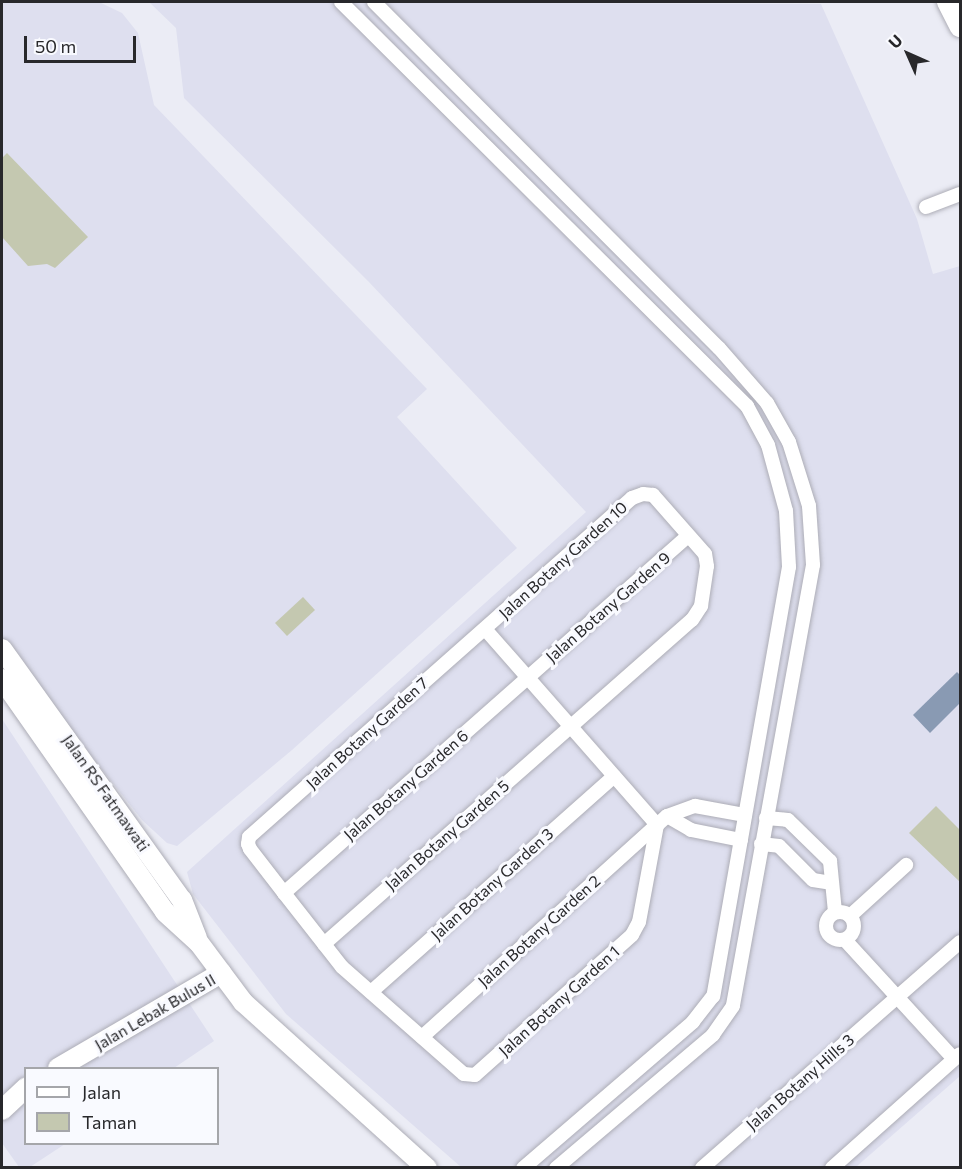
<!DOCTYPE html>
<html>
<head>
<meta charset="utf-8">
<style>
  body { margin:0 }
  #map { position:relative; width:962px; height:1169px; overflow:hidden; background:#ebecf5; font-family:Commissioner,sans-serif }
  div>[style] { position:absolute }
  .built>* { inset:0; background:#dedfef }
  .green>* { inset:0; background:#c4c8b0 }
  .water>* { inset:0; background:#899ab3 }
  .roads { filter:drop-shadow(0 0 2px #adadb6) drop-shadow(0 0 2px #adadb6) }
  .street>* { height:14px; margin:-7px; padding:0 7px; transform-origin:7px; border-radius:7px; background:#fff }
  .street>.ring { margin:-7px; padding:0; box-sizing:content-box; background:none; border:14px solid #fff; border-radius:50% }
  .secondary>* { height:20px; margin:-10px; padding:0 10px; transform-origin:10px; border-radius:10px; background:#fff }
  span { translate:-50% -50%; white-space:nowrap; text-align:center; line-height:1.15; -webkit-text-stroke:6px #f9faff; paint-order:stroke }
  .street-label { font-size:16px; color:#28282b }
  .frame { position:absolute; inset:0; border:3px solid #28282b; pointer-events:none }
  .legend { position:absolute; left:24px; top:1067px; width:195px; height:78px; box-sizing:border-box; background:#f9faff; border:2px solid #a5a6aa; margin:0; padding:8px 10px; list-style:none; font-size:18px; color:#28282b }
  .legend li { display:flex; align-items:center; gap:12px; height:30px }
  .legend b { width:30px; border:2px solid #a5a6aa }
  .north { position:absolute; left:878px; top:24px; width:60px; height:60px; -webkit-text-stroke:4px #f9faff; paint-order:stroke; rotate:315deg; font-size:16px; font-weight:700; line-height:24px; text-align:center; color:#28282b }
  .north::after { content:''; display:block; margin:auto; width:21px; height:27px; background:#28282b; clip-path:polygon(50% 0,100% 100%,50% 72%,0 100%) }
  .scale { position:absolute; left:24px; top:36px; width:112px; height:27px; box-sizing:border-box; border:3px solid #28282b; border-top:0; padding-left:8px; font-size:18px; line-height:21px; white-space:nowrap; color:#28282b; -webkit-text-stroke:4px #f9faff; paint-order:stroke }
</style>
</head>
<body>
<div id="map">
  <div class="built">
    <div style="clip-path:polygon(2px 2px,99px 2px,122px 13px,138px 33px,154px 105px,427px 389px,397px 417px,517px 548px,292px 750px,177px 846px,167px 843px,142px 820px,2px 643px)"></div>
    <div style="clip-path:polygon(149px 2px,821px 4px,917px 219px,933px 274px,960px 266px,960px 1076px,856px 1167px,461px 1167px,286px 1014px,193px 894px,187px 872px,586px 512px,368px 281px,184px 98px,176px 28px)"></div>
    <div style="clip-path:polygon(2px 719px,214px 1041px,174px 1068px,26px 1068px,26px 1144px,65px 1144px,30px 1167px,19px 1167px,2px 1143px)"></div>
  </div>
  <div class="green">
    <div style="clip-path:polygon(7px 153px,88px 237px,55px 268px,47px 264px,28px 266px,2px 237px,2px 158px)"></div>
    <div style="clip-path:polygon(303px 597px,315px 610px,287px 636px,275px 623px)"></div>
    <div style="clip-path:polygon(936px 806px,960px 830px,960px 882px,909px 833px)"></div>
  </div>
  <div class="water">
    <div style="clip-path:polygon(957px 672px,960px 675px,960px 703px,930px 733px,913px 715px)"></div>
  </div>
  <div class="roads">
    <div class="street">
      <div style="left:341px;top:2px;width:573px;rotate:44.86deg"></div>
      <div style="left:747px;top:406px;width:44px;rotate:61.7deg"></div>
      <div style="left:768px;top:445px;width:68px;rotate:74.7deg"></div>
      <div style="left:786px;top:511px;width:56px;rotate:86.9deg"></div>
      <div style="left:789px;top:567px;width:436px;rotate:100deg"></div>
      <div style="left:713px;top:996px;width:33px;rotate:128deg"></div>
      <div style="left:693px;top:1022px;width:224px;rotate:139.3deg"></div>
      <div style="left:374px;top:2px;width:489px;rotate:45.1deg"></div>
      <div style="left:719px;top:348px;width:73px;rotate:48.9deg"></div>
      <div style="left:767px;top:403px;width:45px;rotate:60.6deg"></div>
      <div style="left:789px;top:442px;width:67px;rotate:72.6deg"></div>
      <div style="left:809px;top:506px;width:59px;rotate:86.1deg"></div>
      <div style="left:813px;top:565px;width:448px;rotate:100.3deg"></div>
      <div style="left:733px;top:1006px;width:35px;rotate:125deg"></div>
      <div style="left:713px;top:1035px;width:206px;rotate:139.7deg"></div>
      <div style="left:926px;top:207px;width:36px;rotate:-21deg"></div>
      <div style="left:485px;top:629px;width:261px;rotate:48.7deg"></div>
      <div style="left:657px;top:825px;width:13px;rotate:-42deg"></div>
      <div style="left:667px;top:816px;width:30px;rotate:-20deg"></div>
      <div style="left:695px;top:806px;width:51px;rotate:10.2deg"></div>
      <div style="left:667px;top:816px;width:28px;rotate:30deg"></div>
      <div style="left:691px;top:830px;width:51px;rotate:11.3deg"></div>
      <div style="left:766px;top:818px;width:22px;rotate:5deg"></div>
      <div style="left:788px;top:820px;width:59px;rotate:44.3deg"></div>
      <div style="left:830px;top:861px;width:51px;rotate:84.4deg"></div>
      <div style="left:761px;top:844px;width:18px;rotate:6deg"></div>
      <div style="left:779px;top:846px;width:48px;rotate:45deg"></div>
      <div style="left:813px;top:880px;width:18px;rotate:9deg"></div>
      <div style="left:284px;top:893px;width:539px;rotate:-41.47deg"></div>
      <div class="ring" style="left:826px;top:912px;width:14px;height:14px"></div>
      <div style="left:850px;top:916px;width:76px;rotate:-42.3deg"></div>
      <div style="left:845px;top:940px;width:161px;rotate:47.5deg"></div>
      <div style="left:324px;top:944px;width:490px;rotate:-41.4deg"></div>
      <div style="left:692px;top:620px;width:17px;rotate:-57deg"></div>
      <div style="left:701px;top:606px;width:40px;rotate:-81.5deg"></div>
      <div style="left:707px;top:566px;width:12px;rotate:-99deg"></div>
      <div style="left:705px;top:554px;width:79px;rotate:-131.4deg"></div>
      <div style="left:653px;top:495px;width:10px;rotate:-174deg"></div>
      <div style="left:643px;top:494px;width:12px;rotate:160deg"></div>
      <div style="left:632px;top:498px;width:511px;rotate:138.49deg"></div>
      <div style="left:249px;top:837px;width:7px;rotate:98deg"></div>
      <div style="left:248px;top:844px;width:5px;rotate:68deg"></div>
      <div style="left:250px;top:849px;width:56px;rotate:52.3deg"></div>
      <div style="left:284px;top:893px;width:94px;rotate:51.9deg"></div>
      <div style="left:342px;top:967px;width:162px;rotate:41.3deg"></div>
      <div style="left:464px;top:1074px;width:11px;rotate:5deg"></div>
      <div style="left:475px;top:1075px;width:210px;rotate:-41.7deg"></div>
      <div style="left:632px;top:935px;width:15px;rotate:-62deg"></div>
      <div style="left:639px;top:922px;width:99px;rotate:-79.5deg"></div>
      <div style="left:371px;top:992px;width:325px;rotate:-41.6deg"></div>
      <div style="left:422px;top:1037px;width:316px;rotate:-42.1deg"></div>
      <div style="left:702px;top:1168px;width:343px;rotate:-41.2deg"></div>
      <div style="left:832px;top:1168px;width:171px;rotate:-41.7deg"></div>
    </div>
    <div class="secondary">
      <div style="left:947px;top:2px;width:28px;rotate:63deg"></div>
      <div style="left:2px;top:649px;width:309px;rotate:54.4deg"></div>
      <div style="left:182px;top:900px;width:41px;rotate:68.5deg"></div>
      <div style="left:2px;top:679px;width:284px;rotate:55deg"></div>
      <div style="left:165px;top:912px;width:46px;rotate:42.4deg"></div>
      <div style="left:199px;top:943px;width:74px;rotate:53.3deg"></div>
      <div style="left:243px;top:1002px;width:248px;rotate:42.1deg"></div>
      <div style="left:58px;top:1068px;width:189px;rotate:-30.2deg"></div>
      <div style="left:2px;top:1110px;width:33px;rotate:-43deg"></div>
    </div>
  </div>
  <div class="street-label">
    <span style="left:563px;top:560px;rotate:-42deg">Jalan Botany Garden 10</span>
    <span style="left:608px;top:607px;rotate:-41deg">Jalan Botany Garden 9</span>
    <span style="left:367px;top:733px;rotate:-42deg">Jalan Botany Garden 7</span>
    <span style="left:406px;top:785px;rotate:-41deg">Jalan Botany Garden 6</span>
    <span style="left:106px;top:793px;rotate:55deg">Jalan RS Fatmawati</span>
    <span style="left:447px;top:835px;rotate:-41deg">Jalan Botany Garden 5</span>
    <span style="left:492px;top:884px;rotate:-42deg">Jalan Botany Garden 3</span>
    <span style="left:539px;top:931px;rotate:-42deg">Jalan Botany Garden 2</span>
    <span style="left:559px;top:1001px;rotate:-42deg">Jalan Botany Garden 1</span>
    <span style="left:155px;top:1012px;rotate:-30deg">Jalan Lebak Bulus II</span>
    <span style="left:800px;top:1082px;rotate:-41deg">Jalan Botany Hills 3</span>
  </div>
  <div class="frame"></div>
  <ul class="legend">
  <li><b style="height:8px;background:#fff"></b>Jalan</li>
  <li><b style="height:16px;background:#c4c8b0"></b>Taman</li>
  </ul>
  <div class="north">U</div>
  <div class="scale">50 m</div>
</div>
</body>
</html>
